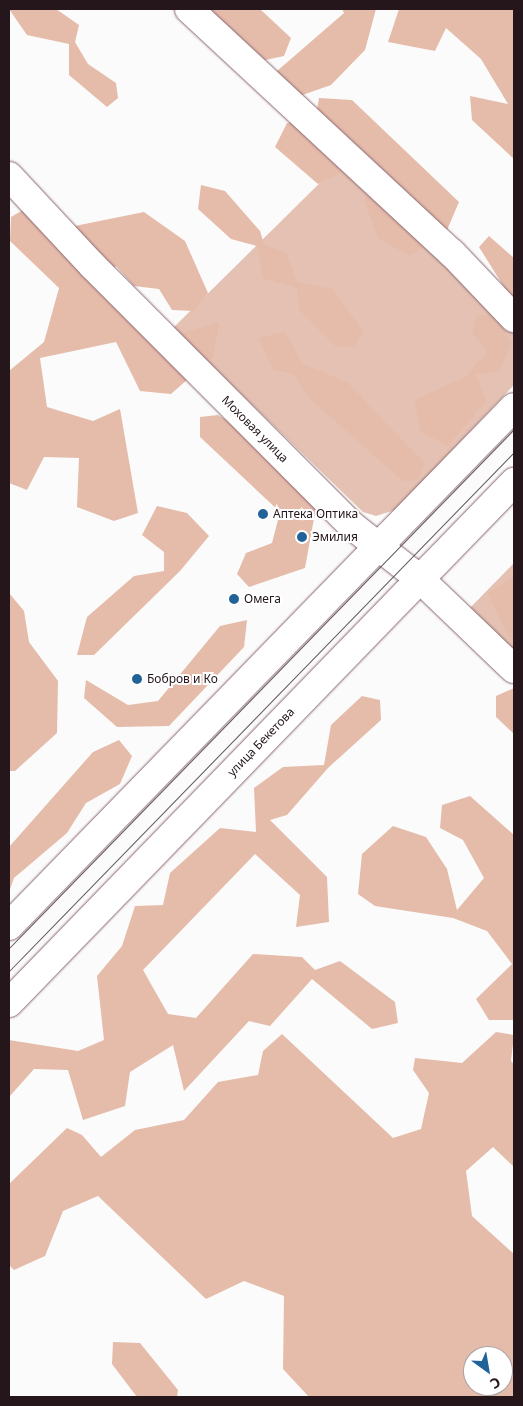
<!DOCTYPE html>
<html>
<head>
<meta charset="utf-8">
<style>
  body { margin:0 }
  #map { position:relative; width:523px; height:1406px; overflow:hidden; background:#fbfbfb; font-family:"Noto Sans",sans-serif }
  div>[style] { position:absolute }
  .green>* { inset:0; background:#e4c1b2 }
  .forest>* { inset:0; background:#e5bbaa }
  .roads { filter:drop-shadow(0 0 1px #896670) drop-shadow(0 0 1px #896670) }
  .minor>* { height:28px; margin:-14px; padding:0 14px; transform-origin:14px; border-radius:14px; background:#fff }
  .major>* { height:28px; margin:-14px; padding:0 14px; transform-origin:14px; border-radius:14px; background:#fff }
  .tram>* { height:1px; margin:-0.5px; padding:0 0.5px; transform-origin:0.5px; border-radius:0.5px; background:#63595c }
  .dots>* { width:14px; height:14px; translate:-50% -50%; box-sizing:border-box; border:2px solid #fff; border-radius:50% }
  span { translate:-50% -50%; white-space:nowrap; text-align:center; line-height:1.15; -webkit-text-stroke:4px #fff; paint-order:stroke }
  .street-label { font-size:12px; color:#24161a }
  .poi-label { font-size:12px; color:#24161a }
  .left { translate:0 -50%; text-align:left }
  .frame { position:absolute; inset:0; border:10px solid #24161a; pointer-events:none }
  .north { position:absolute; left:463px; top:1346px; width:50px; height:50px; box-sizing:border-box; background:#fff; border:1px solid #a7a2a3; border-radius:50%; rotate:148deg; font-size:14px; font-weight:700; line-height:20px; text-align:center; color:#24161a }
  .north::after { content:''; display:block; margin:auto; width:18px; height:22px; background:#216398; clip-path:polygon(50% 0,100% 100%,50% 72%,0 100%) }
</style>
</head>
<body>
<div id="map">
  <div class="green">
    <div style="clip-path:polygon(341px 162px,514px 330px,514px 385px,395px 510px,376px 516px,363px 512px,173px 328px)"></div>
    <div style="clip-path:polygon(514px 563px,514px 656px,468px 610px)"></div>
  </div>
  <div class="forest">
    <div style="clip-path:polygon(9px 9px,56px 9px,79px 25px,75px 42px,88px 64px,116px 83px,118px 98px,107px 107px,69px 75px,69px 44px,27px 35px)"></div>
    <div style="clip-path:polygon(208px 9px,260px 9px,291px 38px,284px 56px,252px 63px)"></div>
    <div style="clip-path:polygon(342px 9px,376px 9px,365px 50px,331px 85px,291px 99px,269px 78px,344px 13px)"></div>
    <div style="clip-path:polygon(399px 9px,514px 9px,514px 159px,472px 120px,470px 96px,508px 104px,481px 59px,446px 28px,435px 51px,388px 42px)"></div>
    <div style="clip-path:polygon(319px 98px,352px 100px,459px 202px,447px 230px,410px 256px,378px 238px,364px 200px,383px 179px,362px 162px,318px 184px,275px 147px,287px 123px,315px 120px)"></div>
    <div style="clip-path:polygon(201px 185px,225px 191px,260px 231px,264px 244px,286px 253px,297px 282px,332px 289px,363px 331px,354px 347px,335px 346px,299px 310px,297px 288px,263px 278px,257px 246px,231px 239px,198px 209px)"></div>
    <div style="clip-path:polygon(35px 203px,65px 228px,144px 212px,185px 241px,208px 293px,194px 311px,172px 310px,159px 289px,134px 286px,116px 266px,101px 284px,157px 341px,219px 322px,213px 357px,171px 394px,140px 391px,116px 342px,40px 358px,47px 407px,93px 421px,120px 409px,138px 513px,114px 521px,77px 507px,79px 458px,44px 457px,27px 490px,9px 483px,9px 371px,44px 342px,59px 288px,10px 241px,11px 217px)"></div>
    <div style="clip-path:polygon(489px 236px,514px 258px,514px 303px,479px 247px)"></div>
    <div style="clip-path:polygon(494px 314px,511px 343px,500px 371px,476px 374px,486px 401px,448px 446px,420px 431px,415px 400px,467px 376px,487px 352px,472px 332px,476px 316px)"></div>
    <div style="clip-path:polygon(285px 332px,303px 364px,348px 383px,425px 464px,417px 480px,403px 481px,308px 397px,293px 374px,273px 369px,259px 338px)"></div>
    <div style="clip-path:polygon(218px 415px,266px 444px,317px 502px,305px 568px,249px 587px,237px 574px,246px 553px,272px 543px,280px 512px,200px 437px,200px 417px)"></div>
    <div style="clip-path:polygon(157px 506px,187px 513px,209px 536px,180px 571px,94px 655px,77px 655px,87px 617px,134px 576px,164px 571px,164px 552px,142px 535px)"></div>
    <div style="clip-path:polygon(514px 577px,514px 642px,507px 634px,488px 593px)"></div>
    <div style="clip-path:polygon(9px 593px,24px 611px,29px 642px,58px 681px,57px 733px,15px 771px,9px 771px)"></div>
    <div style="clip-path:polygon(247px 620px,244px 647px,169px 726px,117px 727px,84px 698px,86px 680px,128px 705px,158px 701px,220px 626px)"></div>
    <div style="clip-path:polygon(514px 688px,514px 734px,496px 717px,496px 696px)"></div>
    <div style="clip-path:polygon(362px 696px,380px 700px,381px 720px,328px 768px,287px 815px,270px 820px,327px 877px,329px 922px,296px 927px,300px 895px,255px 854px,143px 970px,168px 1014px,196px 1018px,253px 954px,302px 957px,315px 970px,340px 961px,395px 1002px,398px 1023px,372px 1029px,312px 979px,270px 1026px,249px 1021px,184px 1091px,173px 1045px,130px 1072px,125px 1106px,83px 1120px,68px 1070px,34px 1069px,9px 1097px,9px 1040px,78px 1051px,104px 1040px,97px 976px,122px 946px,135px 906px,163px 905px,170px 873px,220px 828px,256px 832px,254px 788px,283px 767px,324px 765px,331px 725px)"></div>
    <div style="clip-path:polygon(119px 740px,132px 756px,120px 784px,86px 803px,67px 833px,14px 878px,9px 892px,9px 847px,93px 752px)"></div>
    <div style="clip-path:polygon(470px 796px,514px 835px,514px 1020px,489px 1020px,476px 999px,512px 964px,487px 931px,453px 918px,375px 906px,358px 894px,362px 854px,393px 826px,426px 837px,447px 869px,457px 910px,484px 878px,463px 840px,440px 828px,442px 805px)"></div>
    <div style="clip-path:polygon(evenodd,496px 1032px,514px 1035px,511px 1061px,514px 1064px,514px 1167px,493px 1147px,466px 1171px,472px 1216px,514px 1254px,514px 1397px,309px 1397px,283px 1369px,284px 1296px,244px 1281px,206px 1299px,98px 1196px,63px 1211px,45px 1256px,14px 1270px,9px 1265px,9px 1184px,67px 1128px,82px 1135px,101px 1157px,135px 1130px,184px 1120px,218px 1082px,258px 1075px,263px 1051px,282px 1034px,393px 1138px,421px 1129px,429px 1093px,413px 1070px,415px 1058px,462px 1063px,496px 1032px,473px 1356px,503px 1356px,503px 1386px,473px 1386px,473px 1356px)"></div>
    <div style="clip-path:polygon(113px 1342px,140px 1343px,178px 1390px,177px 1397px,137px 1397px,112px 1364px)"></div>
  </div>
  <div class="roads">
    <div class="minor">
      <div style="left:189px;top:9px;width:359px;rotate:42.9deg"></div>
      <div style="left:452px;top:253px;width:90px;rotate:46.4deg"></div>
      <div style="left:9px;top:176px;width:123px;rotate:47deg"></div>
      <div style="left:93px;top:266px;width:366px;rotate:45.1deg"></div>
      <div style="left:351px;top:525px;width:88px;rotate:38deg"></div>
      <div style="left:420px;top:579px;width:130px;rotate:43.8deg"></div>
    </div>
    <div class="major">
      <div style="left:9px;top:926px;width:724px;rotate:-45.78deg"></div>
      <div style="left:9px;top:1003px;width:726px;rotate:-45.89deg"></div>
    </div>
  </div>
  <div class="tram">
    <div style="left:9px;top:948px;width:724px;rotate:-45.78deg"></div>
    <div style="left:9px;top:971px;width:724px;rotate:-45.78deg"></div>
  </div>
  <div class="dots">
    <div style="left:263px;top:514px;background:#216398"></div>
    <div style="left:302px;top:537px;background:#216398"></div>
    <div style="left:234px;top:599px;background:#216398"></div>
    <div style="left:137px;top:679px;background:#216398"></div>
  </div>
  <div class="street-label">
    <span style="left:255px;top:429px;rotate:45deg">Моховая улица</span>
    <span style="left:261px;top:742px;rotate:-46deg">улица Бекетова</span>
  </div>
  <div class="poi-label">
    <span class="left" style="left:273px;top:514px">Аптека Оптика</span>
    <span class="left" style="left:312px;top:537px">Эмилия</span>
    <span class="left" style="left:244px;top:599px">Омега</span>
    <span class="left" style="left:147px;top:679px">Бобров и Ко</span>
  </div>
  <div class="frame"></div>
  <div class="north">С</div>
</div>
</body>
</html>
